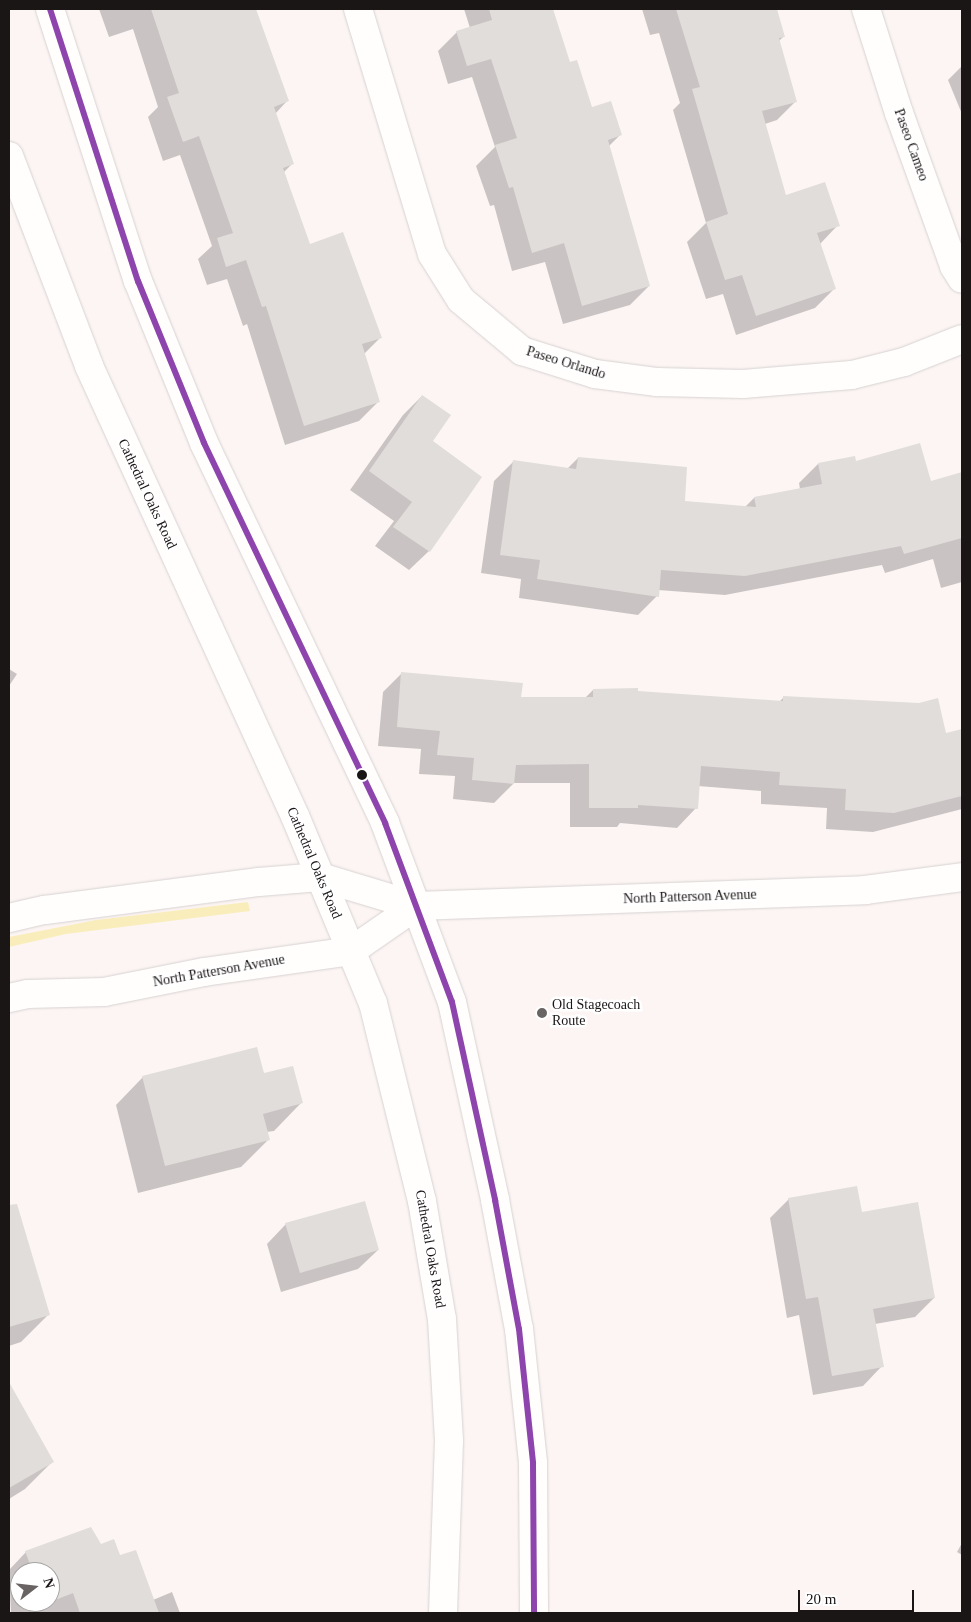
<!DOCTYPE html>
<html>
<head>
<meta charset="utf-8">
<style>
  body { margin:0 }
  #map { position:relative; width:971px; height:1622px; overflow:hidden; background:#fcf5f4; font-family:Georgia,serif }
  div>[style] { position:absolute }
  .green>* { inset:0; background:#f9eebb }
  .shadow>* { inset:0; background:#0003 }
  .building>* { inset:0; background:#e1dddb }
  .roads { filter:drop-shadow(0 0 1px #d7d2d1) drop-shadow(0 0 1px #d7d2d1) }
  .minor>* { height:28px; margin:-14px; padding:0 14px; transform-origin:14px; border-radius:14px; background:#fffefd }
  .tertiary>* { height:28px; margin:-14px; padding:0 14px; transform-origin:14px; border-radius:14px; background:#fffefd }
  .secondary>* { height:28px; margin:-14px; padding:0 14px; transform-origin:14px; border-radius:14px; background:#fffefd }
  .bus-1>* { height:6px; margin:-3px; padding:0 3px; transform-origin:3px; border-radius:3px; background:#8e44ad }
  .dots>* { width:14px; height:14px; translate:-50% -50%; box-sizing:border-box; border:2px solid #fff; border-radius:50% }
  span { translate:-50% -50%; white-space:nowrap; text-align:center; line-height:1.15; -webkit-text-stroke:5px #fff; paint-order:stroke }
  .street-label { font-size:14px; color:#1a1615 }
  .poi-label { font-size:14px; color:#1a1615 }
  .left { translate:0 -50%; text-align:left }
  .frame { position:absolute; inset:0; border:10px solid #1a1615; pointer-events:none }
  .north { position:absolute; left:10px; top:1562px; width:50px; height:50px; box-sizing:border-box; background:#fff; border:1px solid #a3a2a1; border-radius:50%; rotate:74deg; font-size:14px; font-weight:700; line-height:20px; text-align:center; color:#1a1615 }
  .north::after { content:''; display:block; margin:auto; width:18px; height:22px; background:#696463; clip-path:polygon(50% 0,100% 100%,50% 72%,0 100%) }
  .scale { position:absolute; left:798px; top:1590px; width:116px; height:22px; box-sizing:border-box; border:2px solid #1a1615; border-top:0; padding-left:6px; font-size:15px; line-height:18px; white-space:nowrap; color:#1a1615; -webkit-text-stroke:4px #fff; paint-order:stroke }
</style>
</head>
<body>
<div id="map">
  <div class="green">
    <div style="clip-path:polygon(248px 902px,250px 911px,66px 934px,9px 947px,9px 937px,96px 920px)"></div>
  </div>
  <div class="shadow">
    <div style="clip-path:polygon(99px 9px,255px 9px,287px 101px,275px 114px,292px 164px,284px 172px,309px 246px,380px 338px,364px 354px,378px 402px,359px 421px,285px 445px,247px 324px,243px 326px,227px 279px,207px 285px,198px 259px,212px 246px,180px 155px,163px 161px,148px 117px,158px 107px,133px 29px,109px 37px)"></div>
    <div style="clip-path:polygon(464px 9px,551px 9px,569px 64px,592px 109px,620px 135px,609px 146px,649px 286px,630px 305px,563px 324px,545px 262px,512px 271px,494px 205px,490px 206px,476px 166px,495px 147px,472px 77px,448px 84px,438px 51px,457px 32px,470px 28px)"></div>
    <div style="clip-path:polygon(642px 9px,776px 9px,784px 36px,779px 41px,796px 101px,777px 120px,765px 124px,785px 197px,838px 225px,820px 244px,834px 289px,815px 308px,736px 335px,723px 294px,706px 299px,687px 242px,706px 223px,673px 110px,680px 103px,659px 33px,650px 35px)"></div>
    <div style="clip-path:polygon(962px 66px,962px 114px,948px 80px)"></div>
    <div style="clip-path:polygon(422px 396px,431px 441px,481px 477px,429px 551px,409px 570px,375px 546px,394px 521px,350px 490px,403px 415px)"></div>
    <div style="clip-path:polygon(578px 458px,684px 503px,745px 507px,754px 498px,800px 489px,799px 483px,818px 464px,855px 463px,930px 483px,962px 473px,962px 582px,941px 588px,933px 559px,885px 573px,882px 565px,725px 595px,658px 590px,657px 596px,638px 615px,519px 598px,521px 579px,481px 573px,494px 481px,513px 462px,567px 469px)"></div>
    <div style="clip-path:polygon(9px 669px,17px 674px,9px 686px)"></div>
    <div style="clip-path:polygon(402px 673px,520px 698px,585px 698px,593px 690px,779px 702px,784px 697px,945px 734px,962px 730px,962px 809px,873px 832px,826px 829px,827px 808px,761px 804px,761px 791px,698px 786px,696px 808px,677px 828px,620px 823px,617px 827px,570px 827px,570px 783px,514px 783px,494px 803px,453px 799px,455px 776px,419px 774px,421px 749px,378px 746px,383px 692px)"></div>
    <div style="clip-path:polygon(263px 1075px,301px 1103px,274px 1131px,266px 1132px,268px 1140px,241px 1167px,138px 1193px,116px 1105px,143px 1077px)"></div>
    <div style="clip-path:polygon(789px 1199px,861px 1213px,934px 1298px,915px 1317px,875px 1324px,882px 1366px,863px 1386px,813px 1395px,799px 1315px,787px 1318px,770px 1218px)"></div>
    <div style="clip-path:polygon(286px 1224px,378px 1250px,358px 1269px,281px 1292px,267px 1244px)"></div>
    <div style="clip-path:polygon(31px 1255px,49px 1314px,21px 1342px,9px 1346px,9px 1261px)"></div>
    <div style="clip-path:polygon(13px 1392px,52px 1462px,25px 1489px,9px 1499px,9px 1394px)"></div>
    <div style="clip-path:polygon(962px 1543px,962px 1555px,957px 1552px)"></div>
    <div style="clip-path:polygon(evenodd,100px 1546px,119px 1557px,153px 1600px,172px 1592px,180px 1613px,11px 1613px,9px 1570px,26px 1552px,100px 1546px,20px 1572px,50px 1572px,50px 1602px,20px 1602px,20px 1572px)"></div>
  </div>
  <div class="building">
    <div style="clip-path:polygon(151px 9px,256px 9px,289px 101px,274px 107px,294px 164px,283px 168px,310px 244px,343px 232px,382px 338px,362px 344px,380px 402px,304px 426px,266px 306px,262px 307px,246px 260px,226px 267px,217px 238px,233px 233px,199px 136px,183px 142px,167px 97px,179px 93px)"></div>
    <div style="clip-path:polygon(489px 9px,553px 9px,570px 62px,577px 60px,592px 107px,611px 101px,622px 135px,608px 140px,650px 286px,582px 306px,564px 243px,532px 253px,513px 187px,509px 188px,495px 145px,517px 138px,491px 59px,467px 66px,456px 31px,492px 20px)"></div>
    <div style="clip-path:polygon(676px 9px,777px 9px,785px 37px,779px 38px,797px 102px,762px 111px,786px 195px,825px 182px,840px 226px,817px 233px,836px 289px,756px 316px,742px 275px,725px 280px,706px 222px,728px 214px,692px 89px,700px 87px)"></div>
    <div style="clip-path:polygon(422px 395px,451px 415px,433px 441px,482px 477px,430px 552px,393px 527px,412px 502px,369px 471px)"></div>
    <div style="clip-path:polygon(920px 443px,931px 481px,962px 472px,962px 538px,904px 554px,901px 546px,745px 576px,661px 570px,659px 597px,537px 579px,540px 560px,500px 555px,513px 460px,576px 469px,578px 457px,687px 467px,685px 501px,756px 507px,754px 497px,822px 484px,818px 463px,855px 456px,856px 461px)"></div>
    <div style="clip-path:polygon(401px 672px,523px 683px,521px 697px,593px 697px,593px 689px,638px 688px,638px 691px,783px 701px,783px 696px,919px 703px,938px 698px,946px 733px,962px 729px,962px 796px,894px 813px,845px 810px,846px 789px,779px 785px,780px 772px,701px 766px,698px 809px,638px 805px,638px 808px,589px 808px,589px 764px,516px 765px,514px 784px,472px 780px,474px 758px,437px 755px,440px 731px,397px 727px)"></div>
    <div style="clip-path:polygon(257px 1047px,264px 1073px,293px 1066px,303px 1103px,263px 1114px,270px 1140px,165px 1166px,142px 1076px)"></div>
    <div style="clip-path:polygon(857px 1186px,862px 1212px,918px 1202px,935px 1298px,873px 1309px,884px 1367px,832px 1376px,818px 1297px,806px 1299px,788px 1198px)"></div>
    <div style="clip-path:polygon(365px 1201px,379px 1250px,300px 1273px,285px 1223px)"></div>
    <div style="clip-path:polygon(17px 1204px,50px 1315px,9px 1327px,9px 1205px)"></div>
    <div style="clip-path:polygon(9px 1382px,54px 1462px,9px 1488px)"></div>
    <div style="clip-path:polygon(91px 1527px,101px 1544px,114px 1539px,120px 1555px,136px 1550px,159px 1613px,80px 1613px,73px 1593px,50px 1602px,50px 1572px,33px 1572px,25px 1551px)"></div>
  </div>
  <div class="roads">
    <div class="minor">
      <div style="left:358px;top:9px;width:256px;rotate:73.2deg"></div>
      <div style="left:432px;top:254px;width:54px;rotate:57.8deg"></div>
      <div style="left:461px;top:300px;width:80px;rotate:39.9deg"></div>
      <div style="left:522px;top:351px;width:77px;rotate:17.5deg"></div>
      <div style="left:595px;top:374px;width:63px;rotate:7.4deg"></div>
      <div style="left:657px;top:382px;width:86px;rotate:1.3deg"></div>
      <div style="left:743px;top:384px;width:109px;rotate:-4.7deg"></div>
      <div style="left:852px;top:375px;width:54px;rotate:-14deg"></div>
      <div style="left:904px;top:362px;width:62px;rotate:-21.6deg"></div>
      <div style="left:866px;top:9px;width:109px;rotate:72.4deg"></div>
      <div style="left:899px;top:113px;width:163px;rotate:70.2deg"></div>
      <div style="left:954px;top:266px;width:15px;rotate:58deg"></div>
    </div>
    <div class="tertiary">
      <div style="left:416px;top:906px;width:449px;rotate:-2deg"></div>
      <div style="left:865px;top:890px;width:98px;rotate:-7.6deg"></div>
    </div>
    <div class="secondary">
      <div style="left:50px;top:9px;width:286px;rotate:72.1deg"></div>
      <div style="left:138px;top:281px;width:175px;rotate:67.8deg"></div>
      <div style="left:204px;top:443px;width:421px;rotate:64.5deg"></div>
      <div style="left:385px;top:823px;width:191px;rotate:69.5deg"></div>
      <div style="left:452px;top:1002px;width:203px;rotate:77.7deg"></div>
      <div style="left:495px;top:1200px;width:131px;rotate:79.5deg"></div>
      <div style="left:519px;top:1329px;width:135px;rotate:84deg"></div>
      <div style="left:533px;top:1463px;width:150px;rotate:89.6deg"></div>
      <div style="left:9px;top:156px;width:225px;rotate:69.1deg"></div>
      <div style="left:89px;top:366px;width:495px;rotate:65.4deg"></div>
      <div style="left:295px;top:816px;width:203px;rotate:67.4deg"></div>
      <div style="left:373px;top:1003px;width:204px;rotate:76.1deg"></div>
      <div style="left:422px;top:1201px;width:120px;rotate:80.4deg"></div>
      <div style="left:442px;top:1319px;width:122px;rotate:86.7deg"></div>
      <div style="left:449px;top:1441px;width:172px;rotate:92deg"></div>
      <div style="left:9px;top:918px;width:37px;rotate:-13deg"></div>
      <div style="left:45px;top:910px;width:216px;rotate:-7.5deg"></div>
      <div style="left:259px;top:882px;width:61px;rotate:-4.7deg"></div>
      <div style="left:320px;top:877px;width:100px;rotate:16.8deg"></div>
      <div style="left:9px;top:998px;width:19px;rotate:-12deg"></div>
      <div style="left:28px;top:994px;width:76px;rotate:-1.5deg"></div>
      <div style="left:104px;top:992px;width:102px;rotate:-11.3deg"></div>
      <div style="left:204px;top:972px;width:148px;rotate:-8.1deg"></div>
      <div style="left:351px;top:951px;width:79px;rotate:-34.7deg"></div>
    </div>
  </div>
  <div class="bus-1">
    <div style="left:50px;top:9px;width:286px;rotate:72.1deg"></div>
    <div style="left:138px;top:281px;width:175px;rotate:67.8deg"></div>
    <div style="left:204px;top:443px;width:421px;rotate:64.5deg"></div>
    <div style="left:385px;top:823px;width:191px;rotate:69.5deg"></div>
    <div style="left:452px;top:1002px;width:203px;rotate:77.7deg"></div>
    <div style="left:495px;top:1200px;width:131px;rotate:79.5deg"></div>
    <div style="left:519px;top:1329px;width:135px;rotate:84deg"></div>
    <div style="left:533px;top:1463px;width:150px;rotate:89.6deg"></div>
  </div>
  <div class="dots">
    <div style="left:362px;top:775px;background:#1a1615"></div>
    <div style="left:542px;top:1013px;background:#696463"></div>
  </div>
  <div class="street-label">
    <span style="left:911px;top:145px;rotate:70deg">Paseo Cameo</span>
    <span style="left:566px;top:363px;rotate:17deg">Paseo Orlando</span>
    <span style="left:147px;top:494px;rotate:65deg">Cathedral Oaks Road</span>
    <span style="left:314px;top:863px;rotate:67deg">Cathedral Oaks Road</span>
    <span style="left:690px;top:897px;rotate:-2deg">North Patterson Avenue</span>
    <span style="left:219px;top:971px;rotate:-10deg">North Patterson Avenue</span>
    <span style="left:430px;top:1249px;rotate:80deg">Cathedral Oaks Road</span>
  </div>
  <div class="poi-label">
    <span class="left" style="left:552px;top:1013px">Old Stagecoach<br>Route</span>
  </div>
  <div class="frame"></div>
  <div class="north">N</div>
  <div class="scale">20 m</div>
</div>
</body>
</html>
